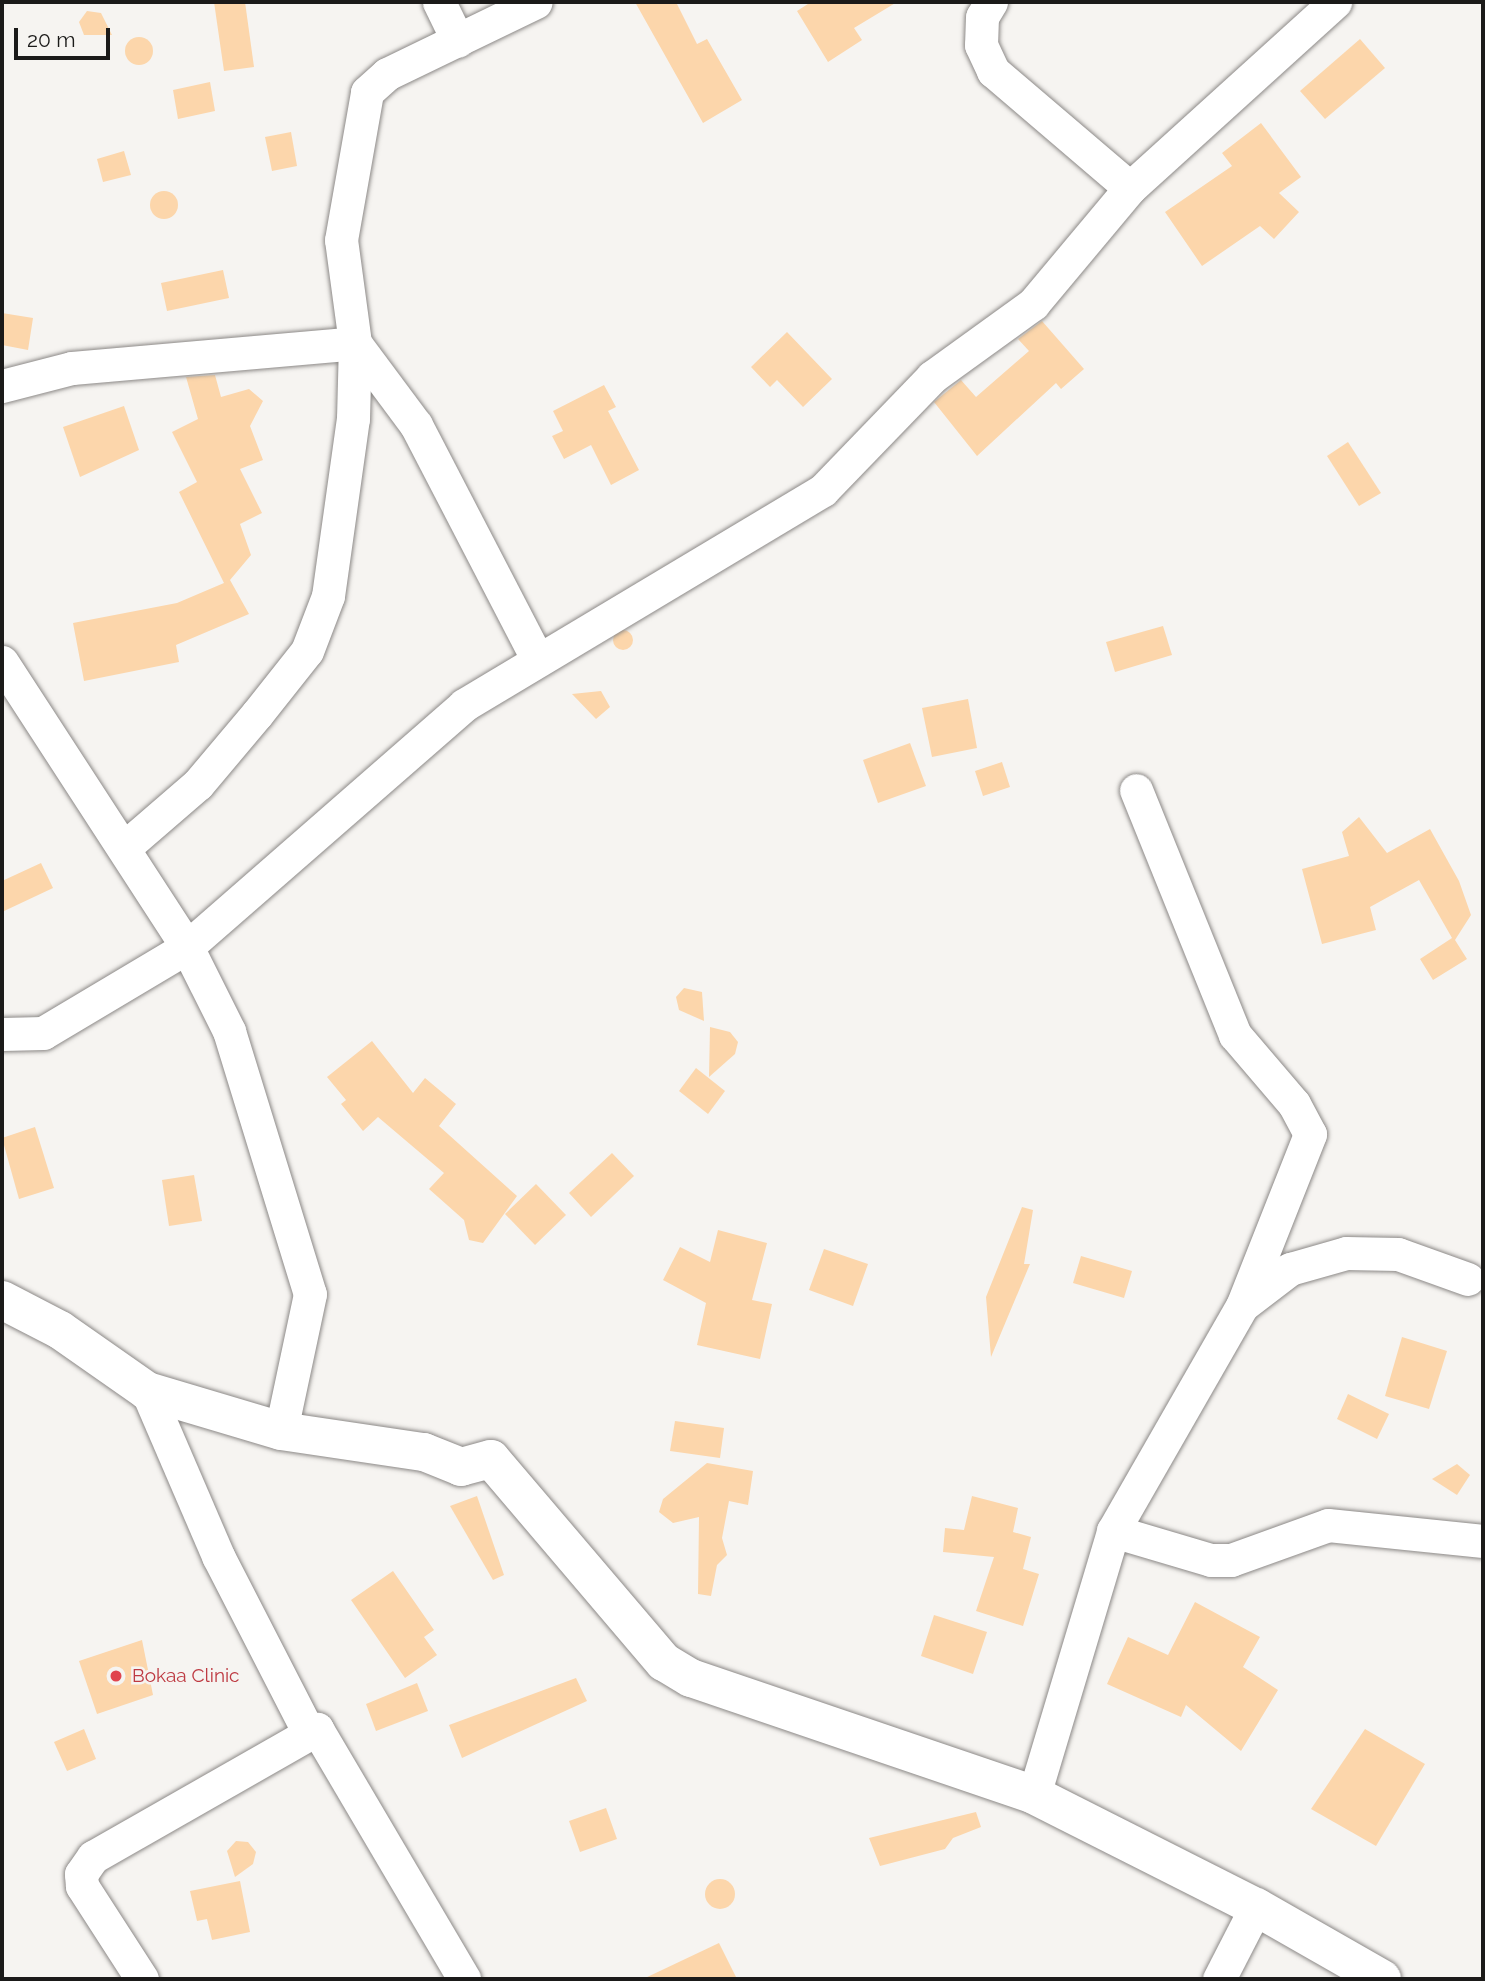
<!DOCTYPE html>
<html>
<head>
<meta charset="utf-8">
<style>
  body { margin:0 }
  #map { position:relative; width:1485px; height:1981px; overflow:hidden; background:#f6f4f1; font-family:Raleway,sans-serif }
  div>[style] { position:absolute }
  .building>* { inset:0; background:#fcd6ab }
  .round { border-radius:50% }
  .roads { filter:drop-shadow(0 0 2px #8c8987) drop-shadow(0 0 2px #8c8987) }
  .minor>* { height:33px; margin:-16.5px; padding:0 16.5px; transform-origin:16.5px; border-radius:16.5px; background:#fff }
  .tertiary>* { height:38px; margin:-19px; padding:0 19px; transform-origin:19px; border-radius:19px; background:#fff }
  .dots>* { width:19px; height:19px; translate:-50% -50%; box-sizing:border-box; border:4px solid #f6f4f1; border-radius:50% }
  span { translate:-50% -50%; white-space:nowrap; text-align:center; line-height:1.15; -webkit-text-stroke:5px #f6f4f1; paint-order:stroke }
  .health-label { font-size:19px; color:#be3a42 }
  .left { translate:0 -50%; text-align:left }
  .frame { position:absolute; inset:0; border:4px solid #1b1a19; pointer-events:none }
  .scale { position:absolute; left:14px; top:28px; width:96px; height:32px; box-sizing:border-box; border:4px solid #1b1a19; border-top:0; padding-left:9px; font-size:21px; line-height:24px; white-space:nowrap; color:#1b1a19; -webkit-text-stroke:5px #f6f4f1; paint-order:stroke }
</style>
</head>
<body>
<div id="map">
  <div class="building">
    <div style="clip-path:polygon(214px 2px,245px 2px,254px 67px,224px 71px)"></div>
    <div style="clip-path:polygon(635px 2px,676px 2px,697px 44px,707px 39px,742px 100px,703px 123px)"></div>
    <div style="clip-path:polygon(811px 2px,897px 2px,854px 28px,862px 40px,828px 62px,797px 11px)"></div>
    <div style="clip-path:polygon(87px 11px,101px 13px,112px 35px,84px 35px,79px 22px)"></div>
    <div class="round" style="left:125px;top:37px;width:28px;height:28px"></div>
    <div style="clip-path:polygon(1360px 39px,1385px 68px,1325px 119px,1300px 91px)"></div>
    <div style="clip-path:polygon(210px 82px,215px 111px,178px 119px,173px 90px)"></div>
    <div style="clip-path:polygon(1261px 123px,1301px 177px,1279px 193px,1299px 212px,1274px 239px,1260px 226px,1202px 266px,1165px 212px,1232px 166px,1222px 153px)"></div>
    <div style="clip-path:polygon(291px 132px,297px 166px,272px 171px,265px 137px)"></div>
    <div style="clip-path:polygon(124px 151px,131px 175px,103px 182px,97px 159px)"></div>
    <div class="round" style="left:150px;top:191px;width:28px;height:28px"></div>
    <div style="clip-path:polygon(223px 270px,229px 298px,167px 311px,161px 283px)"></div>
    <div style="clip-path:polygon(2px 313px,33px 318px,28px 350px,2px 345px)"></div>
    <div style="clip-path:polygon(1042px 321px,1084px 369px,1061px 389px,1056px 383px,977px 456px,934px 402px,961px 380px,976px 397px,1029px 351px,1018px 339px)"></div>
    <div style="clip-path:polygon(787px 332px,832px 379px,803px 407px,777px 380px,770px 387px,751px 367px)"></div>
    <div style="clip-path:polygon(215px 375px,221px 397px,249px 389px,263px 401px,250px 426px,263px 460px,240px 469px,262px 513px,240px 524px,251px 555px,230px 580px,249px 614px,176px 645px,179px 662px,84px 681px,73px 623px,177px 603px,224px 583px,179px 492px,197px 482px,172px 432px,198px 419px,186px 377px)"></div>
    <div style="clip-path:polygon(604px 385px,616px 407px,608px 411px,639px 470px,611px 485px,591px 445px,564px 459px,552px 436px,563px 431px,553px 411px)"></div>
    <div style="clip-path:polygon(124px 406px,139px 450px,80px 477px,63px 427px)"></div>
    <div style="clip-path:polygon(1348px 442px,1381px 493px,1359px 506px,1327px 456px)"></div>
    <div style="clip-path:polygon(1163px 626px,1172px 655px,1115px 672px,1106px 642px)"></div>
    <div class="round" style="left:613px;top:630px;width:20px;height:20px"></div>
    <div style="clip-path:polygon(601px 691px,610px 707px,596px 719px,572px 694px)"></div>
    <div style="clip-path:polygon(968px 699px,977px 748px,932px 757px,922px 708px)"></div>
    <div style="clip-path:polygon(910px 743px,926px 786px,878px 803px,863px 760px)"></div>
    <div style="clip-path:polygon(1002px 762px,1010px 787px,983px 796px,975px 771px)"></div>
    <div style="clip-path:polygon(1359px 817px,1387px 853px,1430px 829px,1459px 881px,1471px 915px,1455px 940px,1467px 959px,1433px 980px,1420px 959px,1452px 938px,1419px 880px,1370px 907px,1376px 930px,1322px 944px,1302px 869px,1349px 856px,1342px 832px)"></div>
    <div style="clip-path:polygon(41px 863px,53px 888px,2px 912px,2px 881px)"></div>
    <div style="clip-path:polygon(684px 988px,702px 992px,704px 1021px,679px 1010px,676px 997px)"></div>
    <div style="clip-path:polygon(710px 1027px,730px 1032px,738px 1042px,735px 1054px,709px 1077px)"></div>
    <div style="clip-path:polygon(372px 1041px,413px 1093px,425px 1078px,456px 1104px,439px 1126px,517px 1196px,483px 1243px,469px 1240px,464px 1220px,429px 1189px,444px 1173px,378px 1117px,363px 1131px,341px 1104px,346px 1100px,327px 1077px)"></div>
    <div style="clip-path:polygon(696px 1068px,725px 1091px,708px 1114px,679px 1091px)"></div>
    <div style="clip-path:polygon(35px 1127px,54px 1188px,19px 1199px,2px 1138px)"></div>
    <div style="clip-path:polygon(612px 1153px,634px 1176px,591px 1217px,569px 1193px)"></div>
    <div style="clip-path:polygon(194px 1175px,202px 1221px,169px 1226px,162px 1180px)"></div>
    <div style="clip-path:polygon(536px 1184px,566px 1215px,535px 1245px,505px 1214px)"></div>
    <div style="clip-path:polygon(1022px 1207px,1033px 1210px,1024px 1264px,1030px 1264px,991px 1357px,986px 1297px)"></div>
    <div style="clip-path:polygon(718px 1230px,767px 1243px,752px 1300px,772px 1304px,760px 1359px,697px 1345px,706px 1303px,663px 1280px,680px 1247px,710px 1262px)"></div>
    <div style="clip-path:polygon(824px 1249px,868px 1264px,853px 1306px,809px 1290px)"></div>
    <div style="clip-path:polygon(1081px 1256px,1132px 1271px,1124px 1298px,1073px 1283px)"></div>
    <div style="clip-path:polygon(1402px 1337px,1447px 1351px,1429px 1409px,1385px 1396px)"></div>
    <div style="clip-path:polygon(1348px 1394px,1389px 1414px,1377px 1439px,1337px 1419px)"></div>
    <div style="clip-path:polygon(675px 1421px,724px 1428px,720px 1458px,670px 1451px)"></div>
    <div style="clip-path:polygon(707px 1463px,753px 1471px,748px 1505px,729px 1501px,722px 1538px,727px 1555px,717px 1565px,711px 1596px,698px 1594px,699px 1517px,673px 1523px,659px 1512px,663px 1499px)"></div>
    <div style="clip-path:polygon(1457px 1464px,1470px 1475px,1457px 1495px,1432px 1479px)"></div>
    <div style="clip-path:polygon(477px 1496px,504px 1575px,493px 1580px,450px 1506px)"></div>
    <div style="clip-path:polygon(972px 1496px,1018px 1508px,1013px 1532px,1031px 1537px,1023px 1569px,1039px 1574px,1023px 1626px,976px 1611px,994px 1557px,943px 1552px,945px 1528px,964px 1530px)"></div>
    <div style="clip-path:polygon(393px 1571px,434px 1630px,424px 1637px,437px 1655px,405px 1678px,351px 1600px)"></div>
    <div style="clip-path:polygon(1195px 1602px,1260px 1637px,1243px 1667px,1278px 1690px,1241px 1751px,1186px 1705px,1181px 1717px,1107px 1684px,1128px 1637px,1168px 1655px)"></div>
    <div style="clip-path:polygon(934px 1615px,987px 1632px,973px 1674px,921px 1656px)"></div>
    <div style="clip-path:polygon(142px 1640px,153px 1695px,97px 1714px,79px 1661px)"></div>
    <div style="clip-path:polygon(576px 1678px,587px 1701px,462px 1758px,449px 1725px)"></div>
    <div style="clip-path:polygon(417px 1683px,428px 1711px,376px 1731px,366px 1704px)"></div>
    <div style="clip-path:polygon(84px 1729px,96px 1759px,67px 1771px,54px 1742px)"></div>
    <div style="clip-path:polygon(1365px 1729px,1425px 1764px,1376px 1846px,1311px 1809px)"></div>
    <div style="clip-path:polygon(606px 1808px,617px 1839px,580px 1852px,569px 1821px)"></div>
    <div style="clip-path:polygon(976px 1812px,981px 1827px,953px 1838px,945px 1849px,880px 1866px,869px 1838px)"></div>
    <div style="clip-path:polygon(236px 1841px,248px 1842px,256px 1852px,253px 1864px,235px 1877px,227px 1851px)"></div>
    <div class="round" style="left:705px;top:1879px;width:30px;height:30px"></div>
    <div style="clip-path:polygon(240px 1881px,250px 1932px,212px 1940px,207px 1919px,197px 1921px,190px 1891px)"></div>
    <div style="clip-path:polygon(719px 1943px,737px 1979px,643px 1979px)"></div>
  </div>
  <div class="roads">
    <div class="minor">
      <div style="left:439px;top:2px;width:43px;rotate:64deg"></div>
      <div style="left:991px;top:2px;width:17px;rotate:121deg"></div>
      <div style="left:982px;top:17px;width:28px;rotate:92deg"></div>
      <div style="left:981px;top:45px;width:29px;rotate:65deg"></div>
      <div style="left:993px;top:71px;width:180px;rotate:40.5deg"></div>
      <div style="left:2px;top:386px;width:72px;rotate:-14.4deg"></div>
      <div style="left:72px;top:368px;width:284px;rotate:-5deg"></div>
      <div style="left:355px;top:343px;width:102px;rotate:53.4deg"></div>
      <div style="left:416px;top:425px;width:263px;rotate:62.6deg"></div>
      <div style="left:2px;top:662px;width:340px;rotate:57deg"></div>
      <div style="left:187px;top:947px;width:94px;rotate:63.4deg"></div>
      <div style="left:229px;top:1031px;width:275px;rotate:72.9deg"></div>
      <div style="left:310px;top:1294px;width:140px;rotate:102deg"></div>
      <div style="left:125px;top:847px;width:96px;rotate:-40.8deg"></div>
      <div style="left:198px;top:784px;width:92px;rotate:-49.9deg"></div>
      <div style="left:257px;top:714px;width:80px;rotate:-51.6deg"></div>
      <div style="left:307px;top:651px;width:59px;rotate:-69.1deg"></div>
      <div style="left:328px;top:596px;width:179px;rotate:-82deg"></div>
      <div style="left:353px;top:419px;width:76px;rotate:-88.5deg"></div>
      <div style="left:355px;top:343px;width:104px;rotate:-97.7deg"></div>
      <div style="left:341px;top:240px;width:150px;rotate:-80deg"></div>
      <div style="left:367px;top:92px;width:27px;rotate:-42deg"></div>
      <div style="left:387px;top:74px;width:165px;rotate:-25.8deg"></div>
      <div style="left:2px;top:1034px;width:41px;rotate:-1.4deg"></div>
      <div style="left:43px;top:1033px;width:168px;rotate:-30.8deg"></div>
      <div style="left:187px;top:947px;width:368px;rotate:-41.1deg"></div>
      <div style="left:464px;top:705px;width:418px;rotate:-30.9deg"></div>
      <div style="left:823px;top:490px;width:157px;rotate:-46deg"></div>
      <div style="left:932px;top:377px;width:125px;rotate:-35.9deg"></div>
      <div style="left:1033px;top:304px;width:151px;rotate:-50.1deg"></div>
      <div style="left:1130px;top:188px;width:277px;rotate:-42.2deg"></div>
      <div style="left:1244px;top:1304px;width:58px;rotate:-37.3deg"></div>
      <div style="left:1290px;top:1269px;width:58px;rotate:-15.9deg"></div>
      <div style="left:1346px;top:1253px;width:52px;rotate:1.1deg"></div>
      <div style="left:1398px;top:1254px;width:74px;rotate:19.7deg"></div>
      <div style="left:147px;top:1391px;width:180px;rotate:66.7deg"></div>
      <div style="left:218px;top:1556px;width:195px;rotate:62.8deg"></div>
      <div style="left:307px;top:1729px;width:10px"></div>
      <div style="left:317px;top:1729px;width:290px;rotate:59.5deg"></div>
      <div style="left:1113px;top:1531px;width:102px;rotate:16.5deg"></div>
      <div style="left:1211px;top:1560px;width:20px"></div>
      <div style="left:1231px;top:1560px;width:103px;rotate:-19.8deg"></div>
      <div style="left:1328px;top:1525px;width:156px;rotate:5.9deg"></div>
      <div style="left:1034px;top:1795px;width:276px;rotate:-73.3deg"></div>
      <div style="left:1113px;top:1531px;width:259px;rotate:-60.2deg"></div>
      <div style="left:1242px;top:1306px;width:185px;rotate:-68.4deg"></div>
      <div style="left:1310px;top:1134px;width:34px;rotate:-118deg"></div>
      <div style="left:1294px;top:1104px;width:91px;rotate:-130.5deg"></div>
      <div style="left:1235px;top:1035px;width:264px;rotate:-112deg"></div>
      <div style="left:142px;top:1979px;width:111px;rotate:-122.8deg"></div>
      <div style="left:82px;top:1886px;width:12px;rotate:-95deg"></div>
      <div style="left:81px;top:1874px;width:21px;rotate:-55deg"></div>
      <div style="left:93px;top:1857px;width:258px;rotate:-29.7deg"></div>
      <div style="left:1219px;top:1979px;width:81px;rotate:-62.8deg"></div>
    </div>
    <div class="tertiary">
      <div style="left:2px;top:1300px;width:65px;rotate:27.3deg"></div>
      <div style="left:60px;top:1330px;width:106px;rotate:35deg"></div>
      <div style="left:147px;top:1391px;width:140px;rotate:16.6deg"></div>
      <div style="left:281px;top:1431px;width:145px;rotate:8.4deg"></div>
      <div style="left:424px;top:1452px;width:40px;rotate:22deg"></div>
      <div style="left:461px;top:1467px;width:31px;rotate:-15deg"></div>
      <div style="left:491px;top:1459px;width:267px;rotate:49.6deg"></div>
      <div style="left:664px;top:1662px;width:31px;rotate:31deg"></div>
      <div style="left:691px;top:1678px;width:362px;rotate:18.8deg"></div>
      <div style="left:1034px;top:1795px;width:249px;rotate:26.8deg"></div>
      <div style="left:1256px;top:1907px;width:145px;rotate:29.7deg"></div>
    </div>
  </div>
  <div class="dots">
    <div style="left:116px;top:1676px;background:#e0444e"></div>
  </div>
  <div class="health-label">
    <span class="left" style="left:132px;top:1676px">Bokaa Clinic</span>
  </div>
  <div class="frame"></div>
  <div class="scale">20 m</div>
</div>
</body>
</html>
